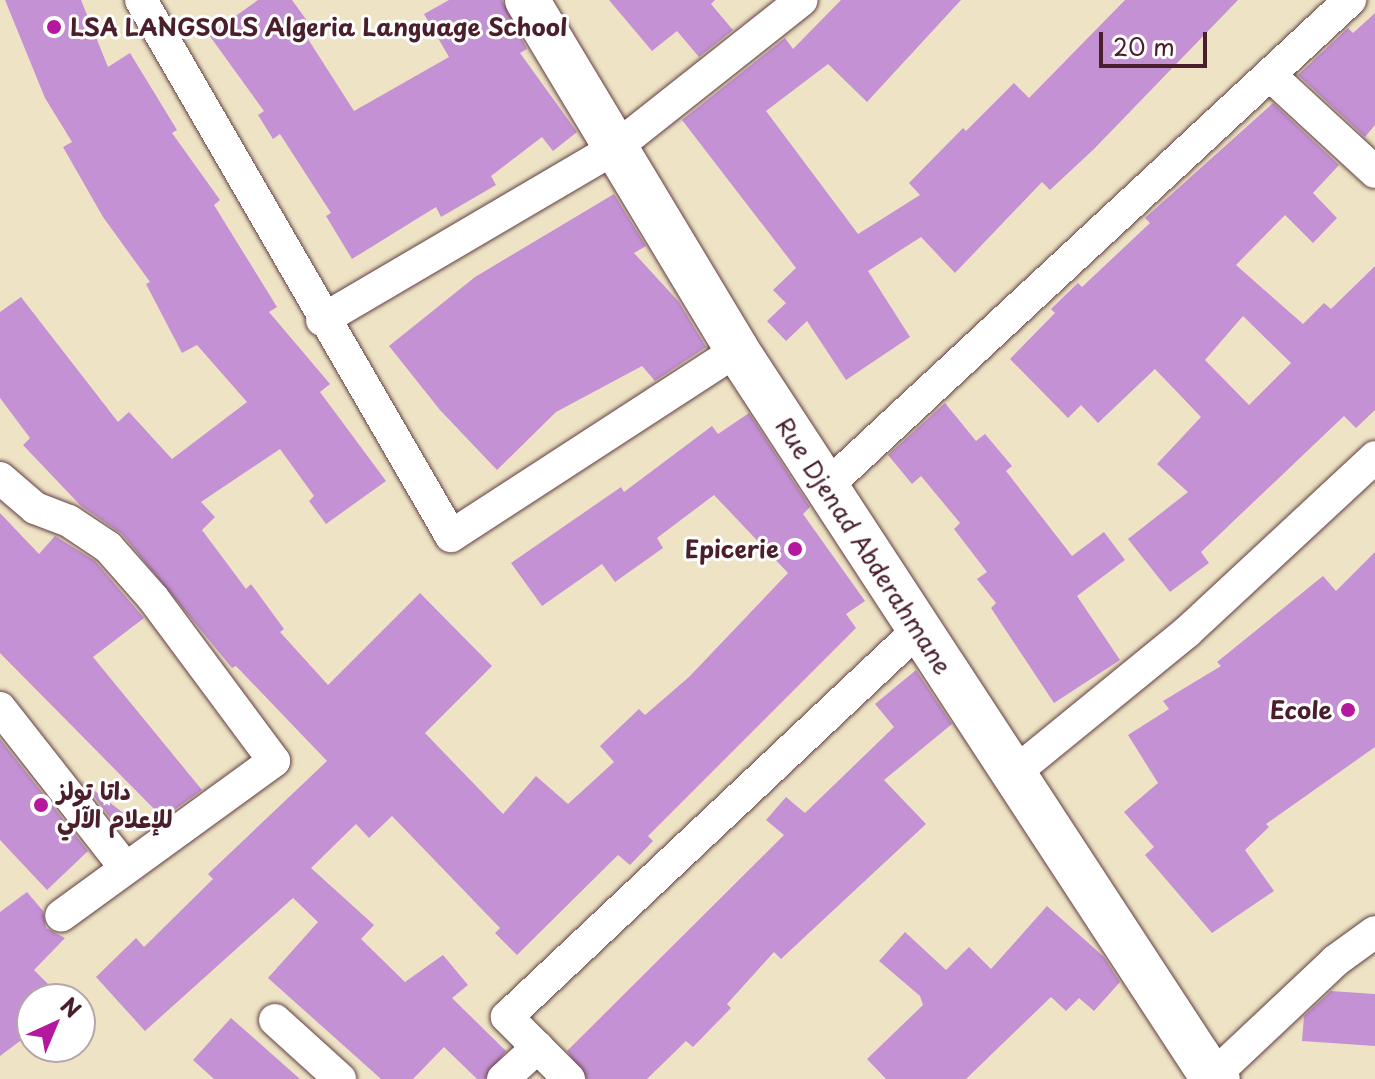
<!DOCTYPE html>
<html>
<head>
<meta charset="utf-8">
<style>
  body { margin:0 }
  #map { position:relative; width:1375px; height:1079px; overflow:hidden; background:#eee4c5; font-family:"Playpen Sans","Playpen Sans Arabic",sans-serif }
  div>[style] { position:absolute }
  .building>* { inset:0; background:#c492d4 }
  .roads { filter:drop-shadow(0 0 2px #633d42) drop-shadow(0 0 2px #633d42) }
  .street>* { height:32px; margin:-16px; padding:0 16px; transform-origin:16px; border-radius:16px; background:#fff }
  .secondary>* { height:44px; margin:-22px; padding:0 22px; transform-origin:22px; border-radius:22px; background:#fff }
  .dots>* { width:22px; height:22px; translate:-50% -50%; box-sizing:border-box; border:4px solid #fff; border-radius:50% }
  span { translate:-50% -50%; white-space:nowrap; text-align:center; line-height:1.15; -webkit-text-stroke:6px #fff; paint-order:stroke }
  .poi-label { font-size:24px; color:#4a1f2b; font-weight:700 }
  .left { translate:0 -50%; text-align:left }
  .right { translate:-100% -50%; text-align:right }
  .street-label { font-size:24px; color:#4a1f2b }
  .north { position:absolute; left:16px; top:983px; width:80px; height:80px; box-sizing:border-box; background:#fff; border:2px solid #b7a5aa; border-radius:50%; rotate:44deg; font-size:22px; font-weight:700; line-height:32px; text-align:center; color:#4a1f2b }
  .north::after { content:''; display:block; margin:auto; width:28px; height:36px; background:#b5179e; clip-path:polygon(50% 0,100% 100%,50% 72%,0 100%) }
  .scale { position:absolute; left:1099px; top:32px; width:108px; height:36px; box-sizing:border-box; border:4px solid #4a1f2b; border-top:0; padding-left:10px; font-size:24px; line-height:28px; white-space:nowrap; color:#4a1f2b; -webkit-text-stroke:6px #fff; paint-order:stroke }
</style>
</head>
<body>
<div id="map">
  <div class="building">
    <div style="clip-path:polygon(5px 0,81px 0,108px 67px,130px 53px,177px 130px,172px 133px,220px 200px,214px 205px,277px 307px,269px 312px,330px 384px,320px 392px,386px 481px,326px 524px,309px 501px,314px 496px,280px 449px,201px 502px,215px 517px,202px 530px,246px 589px,251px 584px,284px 629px,280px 632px,328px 685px,420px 593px,492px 666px,425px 733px,503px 814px,536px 776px,568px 804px,614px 762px,600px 746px,639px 709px,645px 715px,689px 677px,788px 573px,714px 495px,657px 538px,663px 548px,615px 582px,602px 564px,542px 606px,511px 563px,621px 487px,624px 492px,712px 426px,718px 434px,749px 413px,810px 507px,803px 514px,865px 601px,846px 614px,856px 628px,648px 836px,653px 841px,630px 865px,618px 855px,517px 955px,495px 933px,500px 928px,392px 816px,369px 838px,356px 824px,311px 868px,374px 925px,361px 939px,405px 982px,443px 955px,468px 985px,452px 998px,506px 1051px,485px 1079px,477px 1079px,444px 1047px,413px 1079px,381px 1079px,268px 978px,318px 922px,293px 898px,145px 1031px,96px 977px,136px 938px,144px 947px,213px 879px,208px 874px,327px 761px,236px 666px,232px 668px,122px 534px,81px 506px,23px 445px,30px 438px,0 398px,0 312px,21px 297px,118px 422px,129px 412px,172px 459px,247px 402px,197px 345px,182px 353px,146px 284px,150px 282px,103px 217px,63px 147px,72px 142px,45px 98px)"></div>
    <div style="clip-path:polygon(258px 0,292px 0,316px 33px,308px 39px,354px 111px,449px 57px,424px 14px,449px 0,502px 0,527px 49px,520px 53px,577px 132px,553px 151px,542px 137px,491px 176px,496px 185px,441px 217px,436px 207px,352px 259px,326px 216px,331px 213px,280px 134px,273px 139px,258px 115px,264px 111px,209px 35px)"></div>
    <div style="clip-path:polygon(609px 0,715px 0,711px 4px,733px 30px,699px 57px,677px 31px,652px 51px)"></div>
    <div style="clip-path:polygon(841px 0,961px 0,867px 102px,828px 64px,766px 111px,858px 234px,920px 195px,909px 183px,963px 128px,966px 131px,1014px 83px,1029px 98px,1125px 0,1238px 0,1094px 149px,1050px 190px,1042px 182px,955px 273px,921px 237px,868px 271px,910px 337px,846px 380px,807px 321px,786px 341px,767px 321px,786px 303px,773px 290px,796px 268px,682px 120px,785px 38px,793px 49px)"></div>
    <div style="clip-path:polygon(1375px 13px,1375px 125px,1365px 137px,1298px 75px,1348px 28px,1353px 33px)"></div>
    <div style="clip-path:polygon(evenodd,1273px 103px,1339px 165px,1313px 193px,1337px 218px,1313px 243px,1285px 215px,1236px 265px,1303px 324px,1324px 303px,1331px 309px,1375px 266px,1375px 410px,1356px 428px,1344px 416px,1201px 552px,1209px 563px,1170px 592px,1128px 539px,1188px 492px,1157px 464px,1201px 417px,1155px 369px,1098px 423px,1081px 405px,1068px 418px,1010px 359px,1055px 313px,1051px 309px,1078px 283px,1082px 287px,1150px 223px,1145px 218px,1273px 103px,1243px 316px,1291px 363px,1249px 405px,1205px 360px,1243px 316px)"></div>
    <div style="clip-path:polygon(614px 194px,646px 246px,634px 253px,679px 302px,706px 347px,655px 381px,642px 366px,556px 412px,497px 470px,440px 410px,389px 346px,475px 277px)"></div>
    <div style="clip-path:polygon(945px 403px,976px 441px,985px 434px,1012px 466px,1006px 471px,1072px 556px,1104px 532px,1125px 560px,1077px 596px,1120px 660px,1054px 703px,991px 608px,996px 603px,977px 579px,987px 572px,954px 529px,960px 523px,921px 476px,912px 484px,888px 455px)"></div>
    <div style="clip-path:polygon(0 513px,39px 554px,55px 536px,95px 561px,144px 618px,93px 657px,202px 790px,163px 818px,0 653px)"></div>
    <div style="clip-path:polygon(1375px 552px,1375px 747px,1266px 824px,1269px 827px,1245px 850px,1274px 891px,1212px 933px,1145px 855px,1154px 847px,1124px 812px,1158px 783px,1128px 735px,1169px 709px,1163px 701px,1221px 666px,1217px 662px,1323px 576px,1336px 591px)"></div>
    <div style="clip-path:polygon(916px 670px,952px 724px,884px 780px,926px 824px,781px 959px,774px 952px,727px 1004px,731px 1008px,693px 1047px,686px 1041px,647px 1079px,587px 1079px,567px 1051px,784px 835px,766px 820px,786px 797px,805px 813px,894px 727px,875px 704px)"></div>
    <div style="clip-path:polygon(0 739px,88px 851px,47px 890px,0 840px)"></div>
    <div style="clip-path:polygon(82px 781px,126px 815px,116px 825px)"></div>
    <div style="clip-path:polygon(27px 892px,43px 911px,46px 928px,65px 938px,34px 970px,63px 999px,32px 999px,32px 1032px,0 1056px,0 912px)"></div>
    <div style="clip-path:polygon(1047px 906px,1104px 957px,1120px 982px,1094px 1011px,1079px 998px,1066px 1011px,1051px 997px,966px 1079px,886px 1079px,867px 1059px,923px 1005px,920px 996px,879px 961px,905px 932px,946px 970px,969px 947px,991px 969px)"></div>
    <div style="clip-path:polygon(1331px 991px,1375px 994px,1375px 1046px,1302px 1041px,1304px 1016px)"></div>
    <div style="clip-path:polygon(231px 1018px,300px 1079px,214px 1079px,193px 1060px)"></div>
  </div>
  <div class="roads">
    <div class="street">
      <div style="left:141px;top:0;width:619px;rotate:59.96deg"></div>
      <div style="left:451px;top:536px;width:341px;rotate:-33deg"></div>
      <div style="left:1270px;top:75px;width:143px;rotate:42.7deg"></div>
      <div style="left:322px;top:320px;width:340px;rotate:-30.4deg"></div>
      <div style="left:615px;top:148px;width:238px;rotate:-38.4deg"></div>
      <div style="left:0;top:478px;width:46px;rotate:40.6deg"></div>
      <div style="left:35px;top:508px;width:36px;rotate:21deg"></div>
      <div style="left:69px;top:521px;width:47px;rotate:33.7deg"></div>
      <div style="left:108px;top:547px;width:68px;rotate:48.6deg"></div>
      <div style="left:153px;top:598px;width:203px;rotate:53.4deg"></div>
      <div style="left:274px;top:761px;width:263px;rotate:144deg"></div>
      <div style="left:828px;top:485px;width:713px;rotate:-42.9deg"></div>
      <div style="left:0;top:708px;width:201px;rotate:51.9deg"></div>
      <div style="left:1013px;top:774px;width:225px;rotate:-39.2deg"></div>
      <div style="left:1187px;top:632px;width:257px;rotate:-42.9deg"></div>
      <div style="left:275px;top:1020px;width:88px;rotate:42.2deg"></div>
      <div style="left:503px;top:1079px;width:47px;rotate:-42.4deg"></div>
      <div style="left:569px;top:1079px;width:88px;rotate:-135deg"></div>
      <div style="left:507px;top:1017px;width:565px;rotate:-43.28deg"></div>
      <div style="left:1210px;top:1079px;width:172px;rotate:-43.3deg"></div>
      <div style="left:1335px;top:961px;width:49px;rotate:-35.9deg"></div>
    </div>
    <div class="secondary">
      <div style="left:527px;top:0;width:408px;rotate:59deg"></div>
      <div style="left:737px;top:350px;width:868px;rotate:56.84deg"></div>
      <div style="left:1212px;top:1077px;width:6px;rotate:18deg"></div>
    </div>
  </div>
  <div class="dots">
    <div style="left:54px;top:27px;background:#b5179e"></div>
    <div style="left:795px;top:549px;background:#b5179e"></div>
    <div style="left:1348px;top:710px;background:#b5179e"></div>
    <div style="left:41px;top:805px;background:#b5179e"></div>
  </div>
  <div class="poi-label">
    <span class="left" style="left:70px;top:27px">LSA LANGSOLS Algeria Language School</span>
    <span class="right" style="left:779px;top:549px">Epicerie</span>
    <span class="right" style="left:1332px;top:710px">Ecole</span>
    <span class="left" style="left:57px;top:805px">داتا تولز<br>للإعلام الآلي</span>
  </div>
  <div class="street-label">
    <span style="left:864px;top:546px;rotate:57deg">Rue Djenad Abderahmane</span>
  </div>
  <div class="north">N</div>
  <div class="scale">20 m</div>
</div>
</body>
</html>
